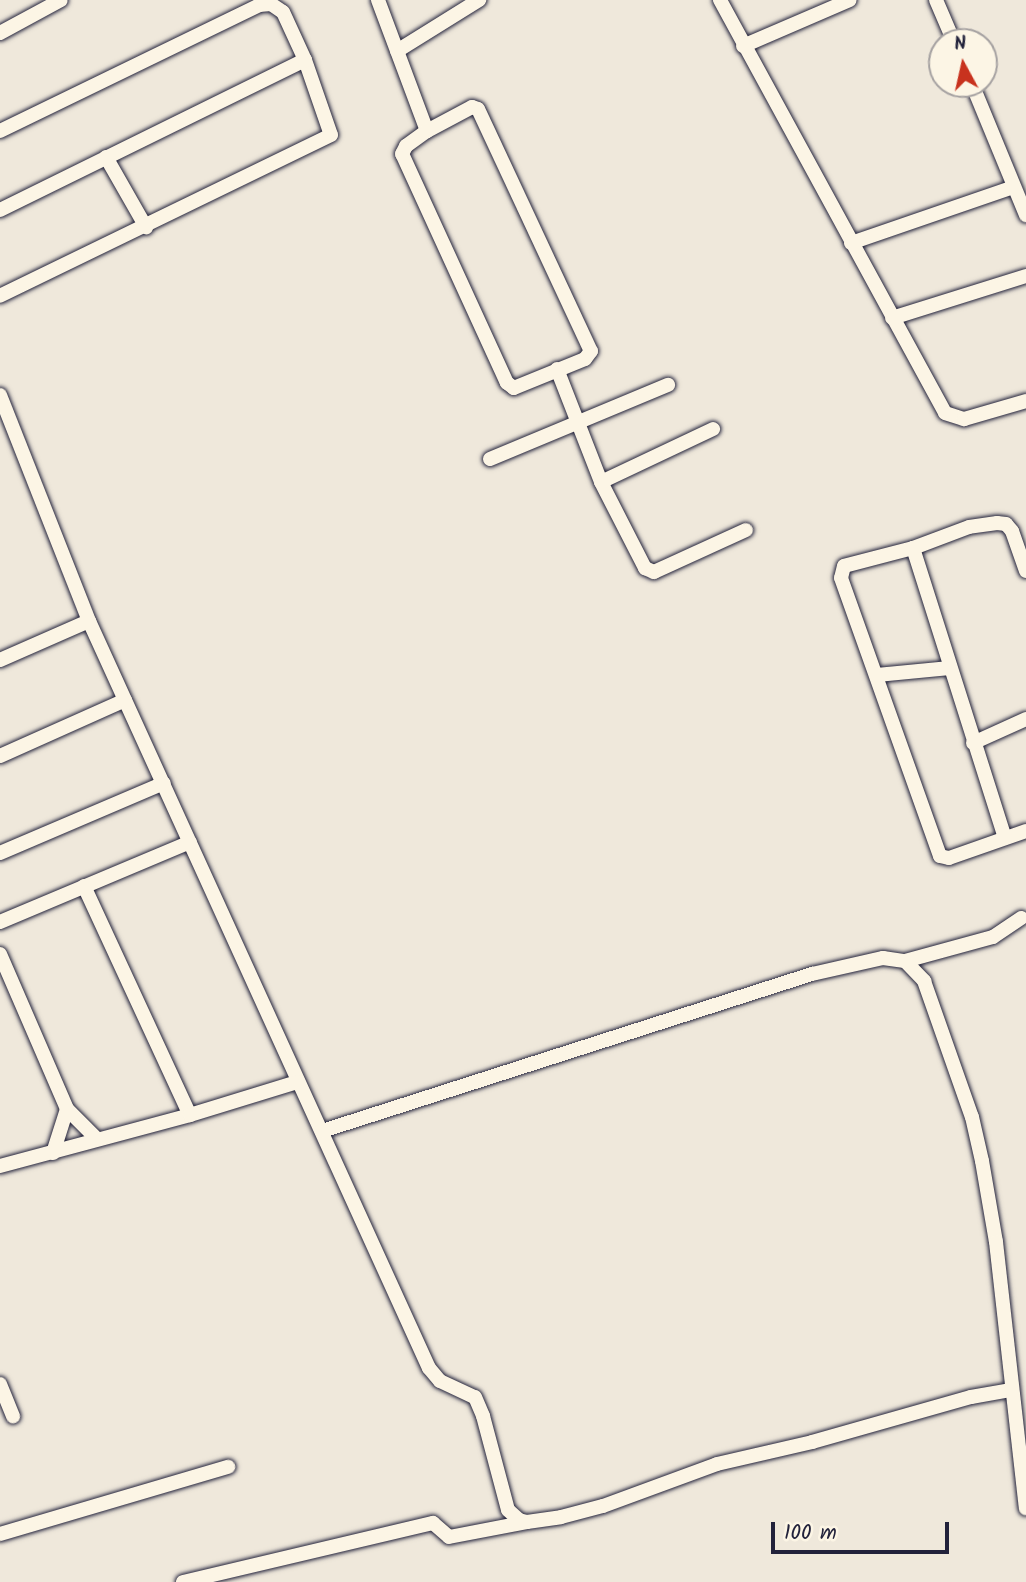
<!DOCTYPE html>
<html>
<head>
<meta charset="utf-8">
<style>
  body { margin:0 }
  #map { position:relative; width:1026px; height:1582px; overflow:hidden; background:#efe8db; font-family:Kalam,sans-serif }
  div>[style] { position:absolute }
  .roads { filter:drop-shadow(0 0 2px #22223b) drop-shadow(0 0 2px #22223b) }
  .street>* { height:14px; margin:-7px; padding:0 7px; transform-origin:7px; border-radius:7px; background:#fcf5e5 }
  span { translate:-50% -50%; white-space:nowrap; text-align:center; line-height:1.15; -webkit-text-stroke:5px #fcf5e5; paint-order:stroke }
  .north { position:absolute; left:928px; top:28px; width:70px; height:70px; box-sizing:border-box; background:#fcf5e5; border:2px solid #a5a1a1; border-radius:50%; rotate:352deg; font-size:19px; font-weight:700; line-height:28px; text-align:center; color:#22223b }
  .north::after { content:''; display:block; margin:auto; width:24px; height:32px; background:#c8321e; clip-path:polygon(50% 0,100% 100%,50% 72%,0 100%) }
  .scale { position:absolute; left:771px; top:1522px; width:178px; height:32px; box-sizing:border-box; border:4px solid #22223b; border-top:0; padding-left:9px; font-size:21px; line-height:24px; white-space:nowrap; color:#22223b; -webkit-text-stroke:5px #fcf5e5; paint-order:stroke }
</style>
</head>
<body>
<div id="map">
  <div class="roads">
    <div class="street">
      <div style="left:378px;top:0;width:140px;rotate:69.5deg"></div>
      <div style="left:720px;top:0;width:470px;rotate:61.4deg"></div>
      <div style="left:945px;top:413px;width:20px;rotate:18deg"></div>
      <div style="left:964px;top:419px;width:65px;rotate:-16.2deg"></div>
      <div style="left:936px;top:0;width:46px;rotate:66.8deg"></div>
      <div style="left:0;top:33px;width:69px;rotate:-28.4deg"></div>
      <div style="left:743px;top:46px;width:116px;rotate:-23.3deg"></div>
      <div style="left:397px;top:51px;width:97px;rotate:-31.9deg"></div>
      <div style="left:972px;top:84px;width:142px;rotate:67.6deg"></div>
      <div style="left:472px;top:107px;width:6px;rotate:18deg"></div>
      <div style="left:478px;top:109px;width:267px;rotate:65deg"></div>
      <div style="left:591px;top:351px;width:10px;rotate:127deg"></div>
      <div style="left:585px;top:359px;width:77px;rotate:157.8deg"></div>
      <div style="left:514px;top:388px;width:9px;rotate:-144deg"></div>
      <div style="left:507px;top:383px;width:252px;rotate:-114.6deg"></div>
      <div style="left:402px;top:154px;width:9px;rotate:-63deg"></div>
      <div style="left:406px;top:146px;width:26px;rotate:-36deg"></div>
      <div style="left:427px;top:131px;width:51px;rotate:-28.1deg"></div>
      <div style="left:0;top:131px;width:288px;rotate:-25.9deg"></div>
      <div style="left:259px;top:5px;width:12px;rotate:-5deg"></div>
      <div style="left:271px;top:4px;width:14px;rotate:34deg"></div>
      <div style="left:283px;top:12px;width:53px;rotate:65.4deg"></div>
      <div style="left:305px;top:60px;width:79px;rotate:70.9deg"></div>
      <div style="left:331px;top:135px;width:368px;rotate:154.1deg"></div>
      <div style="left:106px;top:157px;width:81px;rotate:60.3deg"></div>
      <div style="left:0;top:210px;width:340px;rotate:-26.2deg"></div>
      <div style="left:851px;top:243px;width:172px;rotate:-19deg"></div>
      <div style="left:892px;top:318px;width:140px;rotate:-17.4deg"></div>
      <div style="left:557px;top:369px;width:121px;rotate:68.7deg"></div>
      <div style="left:601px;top:482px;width:97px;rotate:62.9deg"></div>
      <div style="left:645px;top:568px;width:10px;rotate:24deg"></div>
      <div style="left:654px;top:572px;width:101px;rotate:-24.5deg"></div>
      <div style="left:0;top:395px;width:243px;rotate:68.5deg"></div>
      <div style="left:89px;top:621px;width:821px;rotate:65.53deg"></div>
      <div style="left:429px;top:1368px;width:17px;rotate:50deg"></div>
      <div style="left:440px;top:1381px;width:38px;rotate:25deg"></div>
      <div style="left:475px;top:1397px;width:21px;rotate:67deg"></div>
      <div style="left:483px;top:1416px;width:97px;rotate:75.1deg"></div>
      <div style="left:508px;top:1510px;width:15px;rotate:42deg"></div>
      <div style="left:519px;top:1520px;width:8px;rotate:14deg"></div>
      <div style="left:527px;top:1522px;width:34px;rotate:-8deg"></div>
      <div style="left:561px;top:1517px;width:43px;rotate:-14.7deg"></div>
      <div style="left:603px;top:1506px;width:121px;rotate:-20.2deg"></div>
      <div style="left:717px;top:1464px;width:98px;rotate:-13deg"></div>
      <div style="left:812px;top:1442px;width:165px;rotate:-15.8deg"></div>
      <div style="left:971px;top:1397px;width:41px;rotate:-9.9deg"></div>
      <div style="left:490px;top:459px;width:193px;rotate:-22.6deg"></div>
      <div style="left:601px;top:482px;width:124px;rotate:-25.3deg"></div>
      <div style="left:913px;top:548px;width:304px;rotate:72.4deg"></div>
      <div style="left:1026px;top:571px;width:42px;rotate:-109.3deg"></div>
      <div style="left:1012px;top:531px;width:9px;rotate:-131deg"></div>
      <div style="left:1006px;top:524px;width:9px;rotate:-174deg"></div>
      <div style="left:997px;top:523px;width:28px;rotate:172deg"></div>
      <div style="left:969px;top:527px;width:60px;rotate:159.4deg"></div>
      <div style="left:913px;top:548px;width:71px;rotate:165.4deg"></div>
      <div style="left:844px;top:566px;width:12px;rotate:104deg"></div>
      <div style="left:841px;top:578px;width:295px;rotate:70.4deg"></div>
      <div style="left:940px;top:856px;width:9px;rotate:13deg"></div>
      <div style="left:949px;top:858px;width:82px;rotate:-19.3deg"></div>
      <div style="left:0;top:660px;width:97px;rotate:-23.7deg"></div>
      <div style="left:877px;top:675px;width:73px;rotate:-5.5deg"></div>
      <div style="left:973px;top:743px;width:58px;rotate:-24.4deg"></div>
      <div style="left:0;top:756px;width:137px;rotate:-24.1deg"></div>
      <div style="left:0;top:853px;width:178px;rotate:-23.1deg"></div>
      <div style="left:84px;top:886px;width:252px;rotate:65.2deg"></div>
      <div style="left:0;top:922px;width:206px;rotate:-22.8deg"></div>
      <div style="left:0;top:954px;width:169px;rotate:66.6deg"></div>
      <div style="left:67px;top:1109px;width:42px;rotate:45deg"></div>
      <div style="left:905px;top:961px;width:91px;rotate:-15.3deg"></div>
      <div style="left:993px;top:937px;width:34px;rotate:-34deg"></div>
      <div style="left:322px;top:1131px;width:515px;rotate:-17.77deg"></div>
      <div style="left:812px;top:974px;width:73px;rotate:-12.7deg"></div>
      <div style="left:883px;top:958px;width:22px;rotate:8deg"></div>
      <div style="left:905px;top:961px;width:28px;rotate:46deg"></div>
      <div style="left:924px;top:981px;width:144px;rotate:70.6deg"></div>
      <div style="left:972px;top:1117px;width:45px;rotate:77.2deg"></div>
      <div style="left:982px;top:1161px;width:82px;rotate:80.2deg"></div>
      <div style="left:996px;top:1242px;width:268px;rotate:83.6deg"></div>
      <div style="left:53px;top:1153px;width:46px;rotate:-72.3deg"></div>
      <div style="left:0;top:1166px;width:197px;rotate:-15deg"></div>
      <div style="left:190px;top:1115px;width:112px;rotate:-17.1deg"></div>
      <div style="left:0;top:1384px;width:35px;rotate:68deg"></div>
      <div style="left:0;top:1534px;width:238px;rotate:-16.4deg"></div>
      <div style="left:183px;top:1582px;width:257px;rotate:-13.3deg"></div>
      <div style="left:433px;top:1523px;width:21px;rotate:41deg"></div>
      <div style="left:449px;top:1537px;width:79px;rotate:-10.9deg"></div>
    </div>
  </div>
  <div class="north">N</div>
  <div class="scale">100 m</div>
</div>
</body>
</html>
